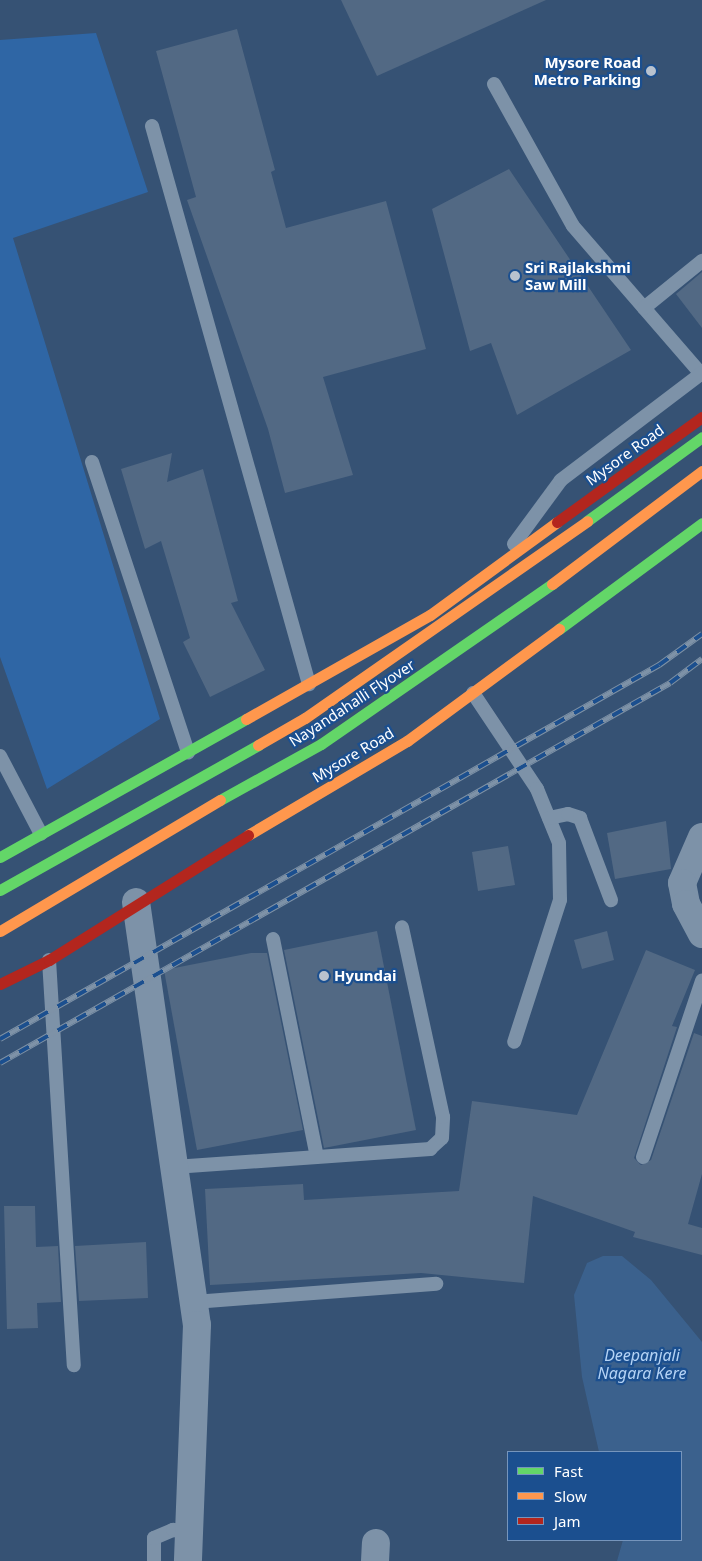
<!DOCTYPE html>
<html>
<head>
<meta charset="utf-8">
<style>
  body { margin:0 }
  #map { position:relative; width:702px; height:1561px; overflow:hidden; background:#365274; font-family:"Noto Sans",sans-serif }
  div>[style] { position:absolute }
  .green>* { inset:0; background:#2f66a5 }
  .water>* { inset:0; background:#3b618d }
  .building>* { inset:0; background:#526984 }
  .lane>* { height:14px; margin:-7px; padding:0 7px; transform-origin:7px; border-radius:7px; background:#7d92a8 }
  .street>* { height:28px; margin:-14px; padding:0 14px; transform-origin:14px; border-radius:14px; background:#7d92a8 }
  .fast>* { height:11px; margin:-5.5px; padding:0 5.5px; transform-origin:5.5px; border-radius:5.5px; background:#63d668 }
  .slow>* { height:11px; margin:-5.5px; padding:0 5.5px; transform-origin:5.5px; border-radius:5.5px; background:#ff974d }
  .jam>* { height:11px; margin:-5.5px; padding:0 5.5px; transform-origin:5.5px; border-radius:5.5px; background:#b3261e }
  .rail>* { height:5.5px; margin-top:-2.75px; transform-origin:0; background:repeating-linear-gradient(90deg,#1b4f8f 0 11px,#7e92a7 0 22px); box-sizing:border-box; border-block:1px solid #7e92a7 }
  .dots>* { width:14px; height:14px; translate:-50% -50%; box-sizing:border-box; border:2px solid #1b4f8f; border-radius:50% }
  span { translate:-50% -50%; white-space:nowrap; text-align:center; line-height:1.15; -webkit-text-stroke:4.5px #1b4f8f; paint-order:stroke }
  .poi-label { font-size:15px; color:#fff; font-weight:700 }
  .right { translate:-100% -50%; text-align:right }
  .left { translate:0 -50%; text-align:left }
  .street-label { font-size:15px; color:#fff }
  .water-label { font-size:16px; color:#b5d3f5; font-style:italic }
  .legend { position:absolute; left:507px; top:1451px; width:175px; height:90px; box-sizing:border-box; background:#1b4f8f; border:1px solid #7695bc; margin:0; padding:6px 9px; list-style:none; font-size:15px; color:#fff }
  .legend li { display:flex; align-items:center; gap:10px; height:25px }
  .legend b { width:25px; border:1px solid #7695bc }
</style>
</head>
<body>
<div id="map">
  <div class="green">
    <div style="clip-path:polygon(96px 33px,148px 192px,13px 238px,160px 719px,47px 789px,0 657px,0 40px)"></div>
  </div>
  <div class="water">
    <div style="clip-path:polygon(603px 1256px,622px 1256px,651px 1280px,702px 1342px,702px 1561px,617px 1561px,623px 1540px,681px 1540px,681px 1452px,599px 1452px,582px 1377px,574px 1295px,587px 1263px)"></div>
  </div>
  <div class="building">
    <div style="clip-path:polygon(341px 0,546px 0,377px 76px)"></div>
    <div style="clip-path:polygon(237px 29px,275px 170px,271px 172px,286px 228px,386px 201px,426px 349px,323px 377px,353px 475px,285px 493px,268px 429px,187px 200px,196px 197px,156px 51px)"></div>
    <div style="clip-path:polygon(509px 169px,631px 350px,517px 415px,491px 343px,470px 351px,432px 209px)"></div>
    <div style="clip-path:polygon(702px 272px,702px 328px,676px 294px)"></div>
    <div style="clip-path:polygon(172px 453px,167px 482px,203px 469px,238px 601px,231px 603px,265px 670px,210px 697px,183px 642px,190px 638px,161px 541px,145px 549px,121px 469px)"></div>
    <div style="clip-path:polygon(666px 821px,671px 869px,615px 879px,607px 833px)"></div>
    <div style="clip-path:polygon(508px 846px,515px 885px,478px 891px,472px 852px)"></div>
    <div style="clip-path:polygon(377px 931px,416px 1130px,324px 1148px,284px 950px)"></div>
    <div style="clip-path:polygon(607px 931px,614px 960px,582px 969px,574px 940px)"></div>
    <div style="clip-path:polygon(646px 950px,695px 970px,672px 1026px,677px 1027px,634px 1158px,641px 1165px,651px 1160px,694px 1033px,702px 1036px,702px 1174px,688px 1224px,702px 1228px,702px 1255px,633px 1237px,635px 1232px,533px 1196px,524px 1283px,421px 1273px,210px 1285px,205px 1189px,303px 1184px,304px 1200px,459px 1191px,472px 1101px,577px 1115px)"></div>
    <div style="clip-path:polygon(251px 953px,267px 953px,303px 1130px,197px 1150px,164px 970px)"></div>
    <div style="clip-path:polygon(4px 1206px,35px 1206px,36px 1247px,58px 1246px,61px 1302px,37px 1303px,38px 1328px,7px 1329px)"></div>
    <div style="clip-path:polygon(146px 1242px,148px 1298px,79px 1301px,75px 1246px)"></div>
  </div>
  <div class="lane">
    <div style="left:494px;top:84px;width:162px;rotate:60.9deg"></div>
    <div style="left:573px;top:226px;width:197px;rotate:49.1deg"></div>
    <div style="left:152px;top:126px;width:580px;rotate:74.29deg"></div>
    <div style="left:644px;top:308px;width:75px;rotate:-39deg"></div>
    <div style="left:92px;top:462px;width:306px;rotate:71.7deg"></div>
    <div style="left:514px;top:544px;width:79px;rotate:-53.7deg"></div>
    <div style="left:561px;top:480px;width:177px;rotate:-37.2deg"></div>
    <div style="left:473px;top:693px;width:115px;rotate:56.3deg"></div>
    <div style="left:537px;top:789px;width:58px;rotate:67.8deg"></div>
    <div style="left:559px;top:843px;width:57px;rotate:89deg"></div>
    <div style="left:560px;top:900px;width:149px;rotate:107.9deg"></div>
    <div style="left:0;top:756px;width:88px;rotate:62.3deg"></div>
    <div style="left:549px;top:818px;width:19px;rotate:-12deg"></div>
    <div style="left:568px;top:814px;width:13px;rotate:18deg"></div>
    <div style="left:580px;top:818px;width:88px;rotate:69.3deg"></div>
    <div style="left:273px;top:939px;width:222px;rotate:78.6deg"></div>
    <div style="left:49px;top:960px;width:406px;rotate:86.5deg"></div>
    <div style="left:643px;top:1157px;width:186px;rotate:-71.5deg"></div>
    <div style="left:174px;top:1167px;width:257px;rotate:-4deg"></div>
    <div style="left:430px;top:1149px;width:16px;rotate:-43deg"></div>
    <div style="left:442px;top:1138px;width:21px;rotate:-87deg"></div>
    <div style="left:443px;top:1117px;width:194px;rotate:-102.2deg"></div>
    <div style="left:194px;top:1302px;width:243px;rotate:-4.3deg"></div>
    <div style="left:154px;top:1561px;width:23px;rotate:-90deg"></div>
    <div style="left:154px;top:1538px;width:21px;rotate:-23deg"></div>
    <div style="left:173px;top:1530px;width:16px;rotate:7deg"></div>
  </div>
  <div class="street">
    <div style="left:702px;top:837px;width:50px;rotate:113.5deg"></div>
    <div style="left:682px;top:883px;width:21px;rotate:79deg"></div>
    <div style="left:686px;top:904px;width:34px;rotate:62deg"></div>
    <div style="left:136px;top:902px;width:427px;rotate:81.8deg"></div>
    <div style="left:197px;top:1325px;width:236px;rotate:92.2deg"></div>
    <div style="left:375px;top:1561px;width:18px;rotate:-87deg"></div>
  </div>
  <div class="fast">
    <div style="left:587px;top:521px;width:142px;rotate:-36.1deg"></div>
    <div style="left:559px;top:629px;width:178px;rotate:-36.5deg"></div>
    <div style="left:220px;top:800px;width:115px;rotate:-29deg"></div>
    <div style="left:321px;top:744px;width:281px;rotate:-34.7deg"></div>
    <div style="left:0;top:857px;width:282px;rotate:-29.3deg"></div>
    <div style="left:0;top:890px;width:296px;rotate:-29.3deg"></div>
  </div>
  <div class="slow">
    <div style="left:552px;top:584px;width:188px;rotate:-37deg"></div>
    <div style="left:246px;top:719px;width:211px;rotate:-29.5deg"></div>
    <div style="left:430px;top:615px;width:157px;rotate:-36.2deg"></div>
    <div style="left:258px;top:745px;width:54px;rotate:-29.9deg"></div>
    <div style="left:305px;top:718px;width:344px;rotate:-34.9deg"></div>
    <div style="left:248px;top:835px;width:185px;rotate:-30.6deg"></div>
    <div style="left:407px;top:741px;width:189px;rotate:-36.4deg"></div>
    <div style="left:0;top:931px;width:256px;rotate:-30.8deg"></div>
  </div>
  <div class="jam">
    <div style="left:557px;top:522px;width:179px;rotate:-35.9deg"></div>
    <div style="left:0;top:984px;width:55px;rotate:-26.1deg"></div>
    <div style="left:49px;top:960px;width:235px;rotate:-32.1deg"></div>
  </div>
  <div class="rail">
    <div style="left:0;top:1039px;width:758px;rotate:-29.58deg"></div>
    <div style="left:659px;top:665px;width:53px;rotate:-35.8deg"></div>
    <div style="left:0;top:1063px;width:770px;rotate:-29.56deg"></div>
    <div style="left:670px;top:683px;width:40px;rotate:-37deg"></div>
  </div>
  <div class="dots">
    <div style="left:651px;top:71px;background:#b9c2ce"></div>
    <div style="left:515px;top:276px;background:#b9c2ce"></div>
    <div style="left:324px;top:976px;background:#b9c2ce"></div>
  </div>
  <div class="poi-label">
    <span class="right" style="left:641px;top:71px">Mysore Road<br>Metro Parking</span>
    <span class="left" style="left:525px;top:276px">Sri Rajlakshmi<br>Saw Mill</span>
    <span class="left" style="left:334px;top:976px">Hyundai</span>
  </div>
  <div class="street-label">
    <span style="left:625px;top:455px;rotate:-36deg">Mysore Road</span>
    <span style="left:352px;top:703px;rotate:-33deg">Nayandahalli Flyover</span>
    <span style="left:353px;top:755px;rotate:-31deg">Mysore Road</span>
  </div>
  <div class="water-label">
    <span style="left:642px;top:1364px">Deepanjali<br>Nagara Kere</span>
  </div>
  <ul class="legend">
  <li><b style="height:6px;background:#63d668"></b>Fast</li>
  <li><b style="height:6px;background:#ff974d"></b>Slow</li>
  <li><b style="height:6px;background:#b3261e"></b>Jam</li>
  </ul>
</div>
</body>
</html>
